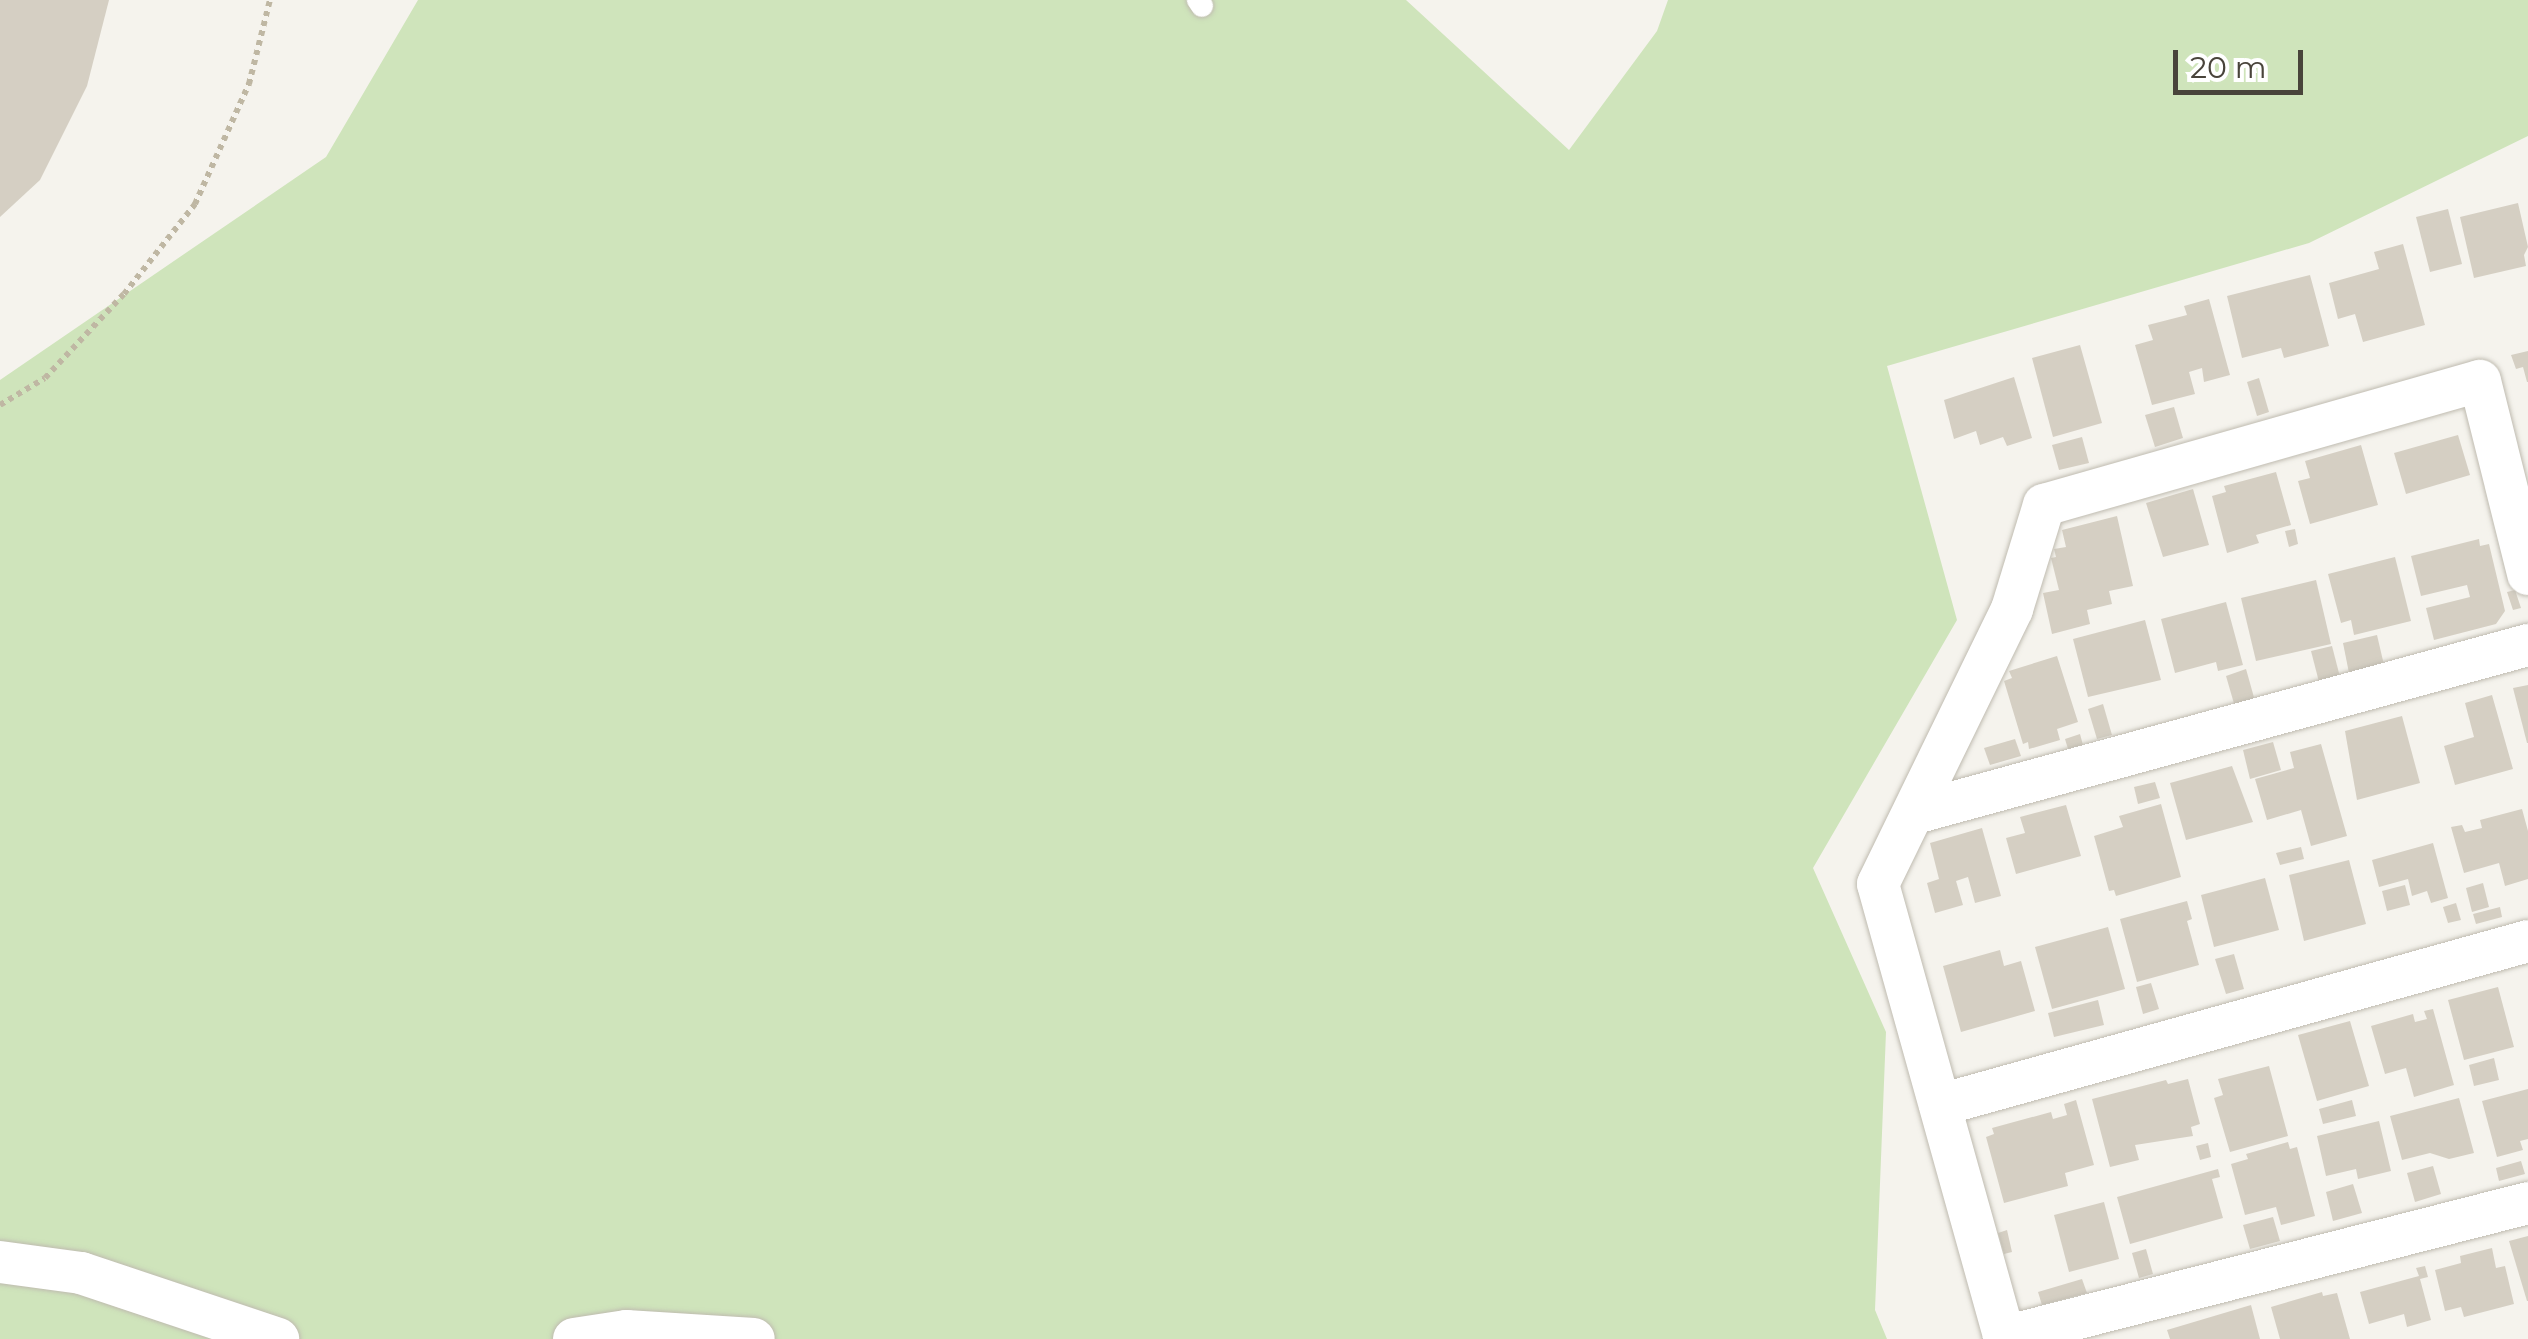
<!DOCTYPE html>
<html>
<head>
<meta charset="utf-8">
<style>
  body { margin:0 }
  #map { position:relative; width:2528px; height:1339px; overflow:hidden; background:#f5f3ed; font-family:Montserrat,sans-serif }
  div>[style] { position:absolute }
  .green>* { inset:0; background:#cfe4bb }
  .building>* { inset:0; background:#d5cfc3 }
  .path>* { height:6px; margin-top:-3px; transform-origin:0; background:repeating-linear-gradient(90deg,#bfb7a3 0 5px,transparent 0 10px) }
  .roads { filter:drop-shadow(0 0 2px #bfbbb0) drop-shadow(0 0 2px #bfbbb0) }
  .lane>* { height:22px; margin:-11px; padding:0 11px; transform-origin:11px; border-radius:11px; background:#fff }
  .street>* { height:42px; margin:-21px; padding:0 21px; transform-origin:21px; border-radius:21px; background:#fff }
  span { translate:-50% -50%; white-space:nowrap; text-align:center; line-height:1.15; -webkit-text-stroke:8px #fff; paint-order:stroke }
  .scale { position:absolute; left:2173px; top:50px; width:130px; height:45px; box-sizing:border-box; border:5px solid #49443b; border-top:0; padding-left:12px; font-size:30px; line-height:35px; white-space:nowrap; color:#49443b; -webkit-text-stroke:8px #fff; paint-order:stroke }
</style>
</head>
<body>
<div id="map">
  <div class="green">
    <div style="clip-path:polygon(418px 0,1406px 0,1569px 150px,1657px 31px,1668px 0,2528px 0,2528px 136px,2309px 243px,1887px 366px,1957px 620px,1813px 868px,1886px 1032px,1875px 1310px,1887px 1339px,0 1339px,0 380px,326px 157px)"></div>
  </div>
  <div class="building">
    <div style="clip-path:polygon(0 0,109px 0,87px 86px,40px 180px,0 217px)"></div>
    <div style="clip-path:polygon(2518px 203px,2528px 247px,2524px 255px,2526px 266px,2474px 278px,2460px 217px)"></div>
    <div style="clip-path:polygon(2448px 209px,2462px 264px,2430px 272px,2416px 217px)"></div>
    <div style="clip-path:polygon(2403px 244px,2425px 325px,2363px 342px,2355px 314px,2338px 319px,2329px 283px,2379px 269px,2374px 252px)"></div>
    <div style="clip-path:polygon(2310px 275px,2329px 346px,2284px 358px,2281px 348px,2242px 358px,2227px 296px)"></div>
    <div style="clip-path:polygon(2209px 299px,2230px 375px,2204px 382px,2202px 368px,2189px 372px,2195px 394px,2152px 405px,2135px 345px,2153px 340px,2148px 325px,2187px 315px,2184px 306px)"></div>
    <div style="clip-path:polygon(2080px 345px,2102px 423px,2053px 437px,2032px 358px)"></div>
    <div style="clip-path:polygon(2528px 351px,2528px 382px,2527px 382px,2523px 367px,2516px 369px,2511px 355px)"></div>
    <div style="clip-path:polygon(2014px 377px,2032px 438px,2007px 446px,2003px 437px,1980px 445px,1976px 431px,1954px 439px,1944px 400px)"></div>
    <div style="clip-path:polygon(2259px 378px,2269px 412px,2257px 416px,2247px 382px)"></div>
    <div style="clip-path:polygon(2174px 407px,2183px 438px,2155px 447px,2145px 415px)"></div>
    <div style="clip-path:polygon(2458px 435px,2470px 475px,2406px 494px,2394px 453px)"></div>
    <div style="clip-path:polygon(2082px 437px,2089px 463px,2059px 470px,2052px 445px)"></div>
    <div style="clip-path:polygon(2361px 445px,2378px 505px,2310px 524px,2298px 481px,2310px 478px,2305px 461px)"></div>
    <div style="clip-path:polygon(2276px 472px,2291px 525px,2256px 535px,2259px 543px,2227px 553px,2212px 496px,2226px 492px,2224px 486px)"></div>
    <div style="clip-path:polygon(2193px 489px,2209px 545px,2163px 557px,2146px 503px)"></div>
    <div style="clip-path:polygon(2117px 516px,2133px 586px,2109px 591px,2112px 604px,2087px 610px,2090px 624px,2052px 634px,2043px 593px,2059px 590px,2051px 558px,2056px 557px,2054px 549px,2066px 547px,2062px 530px)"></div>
    <div style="clip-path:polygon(2295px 529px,2298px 544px,2289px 547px,2285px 531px)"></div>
    <div style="clip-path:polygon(2479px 539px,2480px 546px,2489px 544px,2505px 611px,2496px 624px,2434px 640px,2426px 608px,2470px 597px,2467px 585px,2421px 596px,2411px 556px)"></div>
    <div style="clip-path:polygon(2395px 557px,2411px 621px,2354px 635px,2351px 620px,2341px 623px,2328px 574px)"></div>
    <div style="clip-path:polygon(2316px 580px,2331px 644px,2256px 661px,2241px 598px)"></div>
    <div style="clip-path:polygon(2515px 590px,2521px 608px,2513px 610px,2507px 592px)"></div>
    <div style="clip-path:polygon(2226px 602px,2243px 665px,2218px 671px,2216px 662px,2175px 673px,2161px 619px)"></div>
    <div style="clip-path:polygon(2145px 620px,2161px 680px,2088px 697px,2073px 639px)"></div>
    <div style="clip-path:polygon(2377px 635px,2384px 665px,2349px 673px,2343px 643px)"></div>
    <div style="clip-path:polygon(2332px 646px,2340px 677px,2319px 682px,2311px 651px)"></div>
    <div style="clip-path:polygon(2057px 656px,2078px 722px,2057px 729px,2060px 740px,2029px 749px,2028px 742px,2023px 744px,2004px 681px,2012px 678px,2009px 671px)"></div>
    <div style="clip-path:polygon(2246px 669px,2255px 701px,2235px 707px,2226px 676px)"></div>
    <div style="clip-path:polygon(2528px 685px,2528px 743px,2527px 743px,2513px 688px)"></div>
    <div style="clip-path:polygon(2492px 695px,2513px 769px,2455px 785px,2444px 746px,2474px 737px,2465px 703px)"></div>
    <div style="clip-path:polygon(2103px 704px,2112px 735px,2097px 739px,2088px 709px)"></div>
    <div style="clip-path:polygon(2402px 716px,2420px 783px,2357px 800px,2345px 731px)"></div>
    <div style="clip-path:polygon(2080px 734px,2083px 745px,2068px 749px,2065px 739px)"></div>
    <div style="clip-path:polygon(2015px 739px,2021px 756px,1990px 765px,1984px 748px)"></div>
    <div style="clip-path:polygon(2273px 742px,2281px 770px,2250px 779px,2243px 750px)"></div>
    <div style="clip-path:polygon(2321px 744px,2347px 836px,2311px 846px,2301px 810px,2267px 820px,2255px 779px,2294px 768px,2290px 752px)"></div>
    <div style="clip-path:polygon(2232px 766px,2253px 822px,2186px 840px,2170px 783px)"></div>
    <div style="clip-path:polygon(2155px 782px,2160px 798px,2138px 804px,2134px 787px)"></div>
    <div style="clip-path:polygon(2161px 804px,2181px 877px,2116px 896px,2114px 890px,2109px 891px,2094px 836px,2123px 827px,2119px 816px)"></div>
    <div style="clip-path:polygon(2066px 805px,2081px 856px,2016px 874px,2006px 838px,2025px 833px,2020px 817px)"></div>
    <div style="clip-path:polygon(2522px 809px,2528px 831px,2528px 879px,2505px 886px,2499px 863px,2464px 873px,2451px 827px,2462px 825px,2465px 832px,2482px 828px,2480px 820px)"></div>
    <div style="clip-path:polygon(1982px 828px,2001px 896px,1975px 903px,1968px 877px,1956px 881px,1963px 905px,1935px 913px,1927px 883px,1939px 879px,1930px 843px)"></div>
    <div style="clip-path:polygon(2433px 843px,2448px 898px,2431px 903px,2427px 891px,2412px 896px,2408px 879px,2379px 887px,2372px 860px)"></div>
    <div style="clip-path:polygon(2301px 847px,2304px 859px,2280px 865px,2276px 853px)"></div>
    <div style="clip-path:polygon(2349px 860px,2366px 924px,2304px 941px,2289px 875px)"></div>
    <div style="clip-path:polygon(2265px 878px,2279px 930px,2214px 947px,2201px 895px)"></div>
    <div style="clip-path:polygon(2483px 883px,2489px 907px,2472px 912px,2466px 888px)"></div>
    <div style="clip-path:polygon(2405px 885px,2410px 905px,2387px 911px,2382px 891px)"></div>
    <div style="clip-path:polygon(2187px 901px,2192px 919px,2187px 921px,2199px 965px,2137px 982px,2120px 919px)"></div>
    <div style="clip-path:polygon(2456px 903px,2461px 920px,2448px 923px,2443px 907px)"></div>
    <div style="clip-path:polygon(2500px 907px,2502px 917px,2476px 924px,2473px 914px)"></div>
    <div style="clip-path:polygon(2108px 927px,2125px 989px,2052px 1009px,2035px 947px)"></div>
    <div style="clip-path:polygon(2000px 950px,2004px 966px,2021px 961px,2035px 1011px,1961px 1032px,1943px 966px)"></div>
    <div style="clip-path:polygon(2234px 954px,2244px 989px,2226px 994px,2215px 959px)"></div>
    <div style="clip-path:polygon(2151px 983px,2159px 1009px,2143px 1014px,2136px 987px)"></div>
    <div style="clip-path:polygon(2498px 987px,2514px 1047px,2464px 1060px,2448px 1000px)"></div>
    <div style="clip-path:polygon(2098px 1000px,2104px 1025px,2054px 1037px,2048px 1013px)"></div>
    <div style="clip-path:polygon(2433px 1009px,2454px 1085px,2414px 1097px,2406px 1068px,2385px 1074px,2371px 1026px,2413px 1014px,2415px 1022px,2427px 1019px,2424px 1011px)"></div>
    <div style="clip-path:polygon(2350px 1021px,2369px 1086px,2317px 1101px,2298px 1035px)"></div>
    <div style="clip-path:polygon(2494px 1058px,2499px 1080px,2474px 1086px,2469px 1065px)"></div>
    <div style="clip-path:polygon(2269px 1066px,2288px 1136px,2230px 1152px,2214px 1098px,2223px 1095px,2218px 1079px)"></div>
    <div style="clip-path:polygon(2188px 1079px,2200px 1124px,2191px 1127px,2193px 1136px,2135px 1145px,2139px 1160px,2110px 1167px,2092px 1099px,2166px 1080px,2168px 1084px)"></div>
    <div style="clip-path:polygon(2528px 1089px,2528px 1139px,2520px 1141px,2523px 1150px,2497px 1157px,2482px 1101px)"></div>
    <div style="clip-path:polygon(2459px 1098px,2474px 1153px,2449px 1159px,2430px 1153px,2402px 1160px,2390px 1116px)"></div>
    <div style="clip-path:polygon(2076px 1100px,2094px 1165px,2065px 1173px,2068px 1186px,2004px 1203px,1986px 1137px,1994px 1134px,1992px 1128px,2051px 1112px,2053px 1119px,2067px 1115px,2064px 1104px)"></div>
    <div style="clip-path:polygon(2352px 1100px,2356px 1116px,2323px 1124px,2319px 1109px)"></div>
    <div style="clip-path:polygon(2379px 1121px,2391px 1171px,2358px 1179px,2356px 1169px,2326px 1176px,2317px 1136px)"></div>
    <div style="clip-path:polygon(2288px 1142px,2290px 1149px,2297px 1147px,2315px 1216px,2281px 1225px,2276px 1207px,2245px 1215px,2231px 1164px,2248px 1159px,2246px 1154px)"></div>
    <div style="clip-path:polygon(2208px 1143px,2211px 1157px,2200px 1160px,2196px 1146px)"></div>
    <div style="clip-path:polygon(2521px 1161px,2525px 1174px,2499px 1181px,2496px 1168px)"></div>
    <div style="clip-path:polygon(2433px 1166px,2441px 1194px,2415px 1202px,2407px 1173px)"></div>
    <div style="clip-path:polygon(2218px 1169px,2220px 1177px,2212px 1179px,2223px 1218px,2130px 1244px,2117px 1197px)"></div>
    <div style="clip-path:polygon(2353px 1184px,2362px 1213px,2333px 1221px,2326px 1192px)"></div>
    <div style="clip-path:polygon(2104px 1202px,2119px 1259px,2069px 1272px,2054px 1215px)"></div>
    <div style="clip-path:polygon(2273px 1217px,2280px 1241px,2250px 1249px,2243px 1225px)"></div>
    <div style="clip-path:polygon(2007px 1230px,2012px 1252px,2004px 1254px,1998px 1233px)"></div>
    <div style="clip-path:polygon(2528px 1236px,2528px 1301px,2527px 1301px,2509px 1241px)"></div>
    <div style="clip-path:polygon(2492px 1248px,2496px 1268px,2505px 1266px,2514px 1304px,2464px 1317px,2461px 1307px,2445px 1311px,2435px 1270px,2461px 1263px,2460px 1256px)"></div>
    <div style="clip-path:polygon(2146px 1249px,2153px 1274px,2139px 1278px,2132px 1253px)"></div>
    <div style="clip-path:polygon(2425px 1266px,2428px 1277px,2420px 1279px,2431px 1320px,2407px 1327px,2404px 1314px,2369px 1324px,2360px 1292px,2419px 1276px,2416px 1268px)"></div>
    <div style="clip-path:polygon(2082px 1279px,2087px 1293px,2042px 1305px,2038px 1292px)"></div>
    <div style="clip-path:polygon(2322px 1292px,2323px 1296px,2337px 1293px,2350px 1339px,2280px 1339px,2271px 1307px)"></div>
    <div style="clip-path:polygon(2251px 1305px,2260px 1339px,2170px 1339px,2167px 1330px)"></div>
  </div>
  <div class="path">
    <div style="left:0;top:405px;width:52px;rotate:-31deg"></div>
    <div style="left:45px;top:378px;width:115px;rotate:-46.8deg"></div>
    <div style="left:124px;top:294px;width:115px;rotate:-51.7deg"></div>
    <div style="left:195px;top:204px;width:132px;rotate:-65.8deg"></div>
    <div style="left:249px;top:84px;width:87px;rotate:-76deg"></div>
  </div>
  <div class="roads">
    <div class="lane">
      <div style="left:1198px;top:0;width:7px;rotate:56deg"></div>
    </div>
    <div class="street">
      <div style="left:1915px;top:813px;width:636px;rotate:-15.33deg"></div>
      <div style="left:1940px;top:1105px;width:610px;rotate:-15.58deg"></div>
      <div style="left:0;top:1262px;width:82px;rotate:7.7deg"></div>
      <div style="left:81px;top:1273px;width:208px;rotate:18.5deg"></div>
      <div style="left:2004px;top:1337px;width:541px;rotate:-14.34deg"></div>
      <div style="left:574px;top:1339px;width:53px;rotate:-8.7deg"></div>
      <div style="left:626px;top:1331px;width:128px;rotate:3.6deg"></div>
      <div style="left:2005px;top:1339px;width:472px;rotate:-105.6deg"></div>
      <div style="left:1878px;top:884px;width:306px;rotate:-64deg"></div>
      <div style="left:2012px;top:609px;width:109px;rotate:-72.9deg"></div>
      <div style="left:2044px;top:505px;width:453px;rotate:-15.9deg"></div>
      <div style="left:2480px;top:381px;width:199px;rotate:76deg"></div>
    </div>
  </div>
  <div class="scale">20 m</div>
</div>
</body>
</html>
